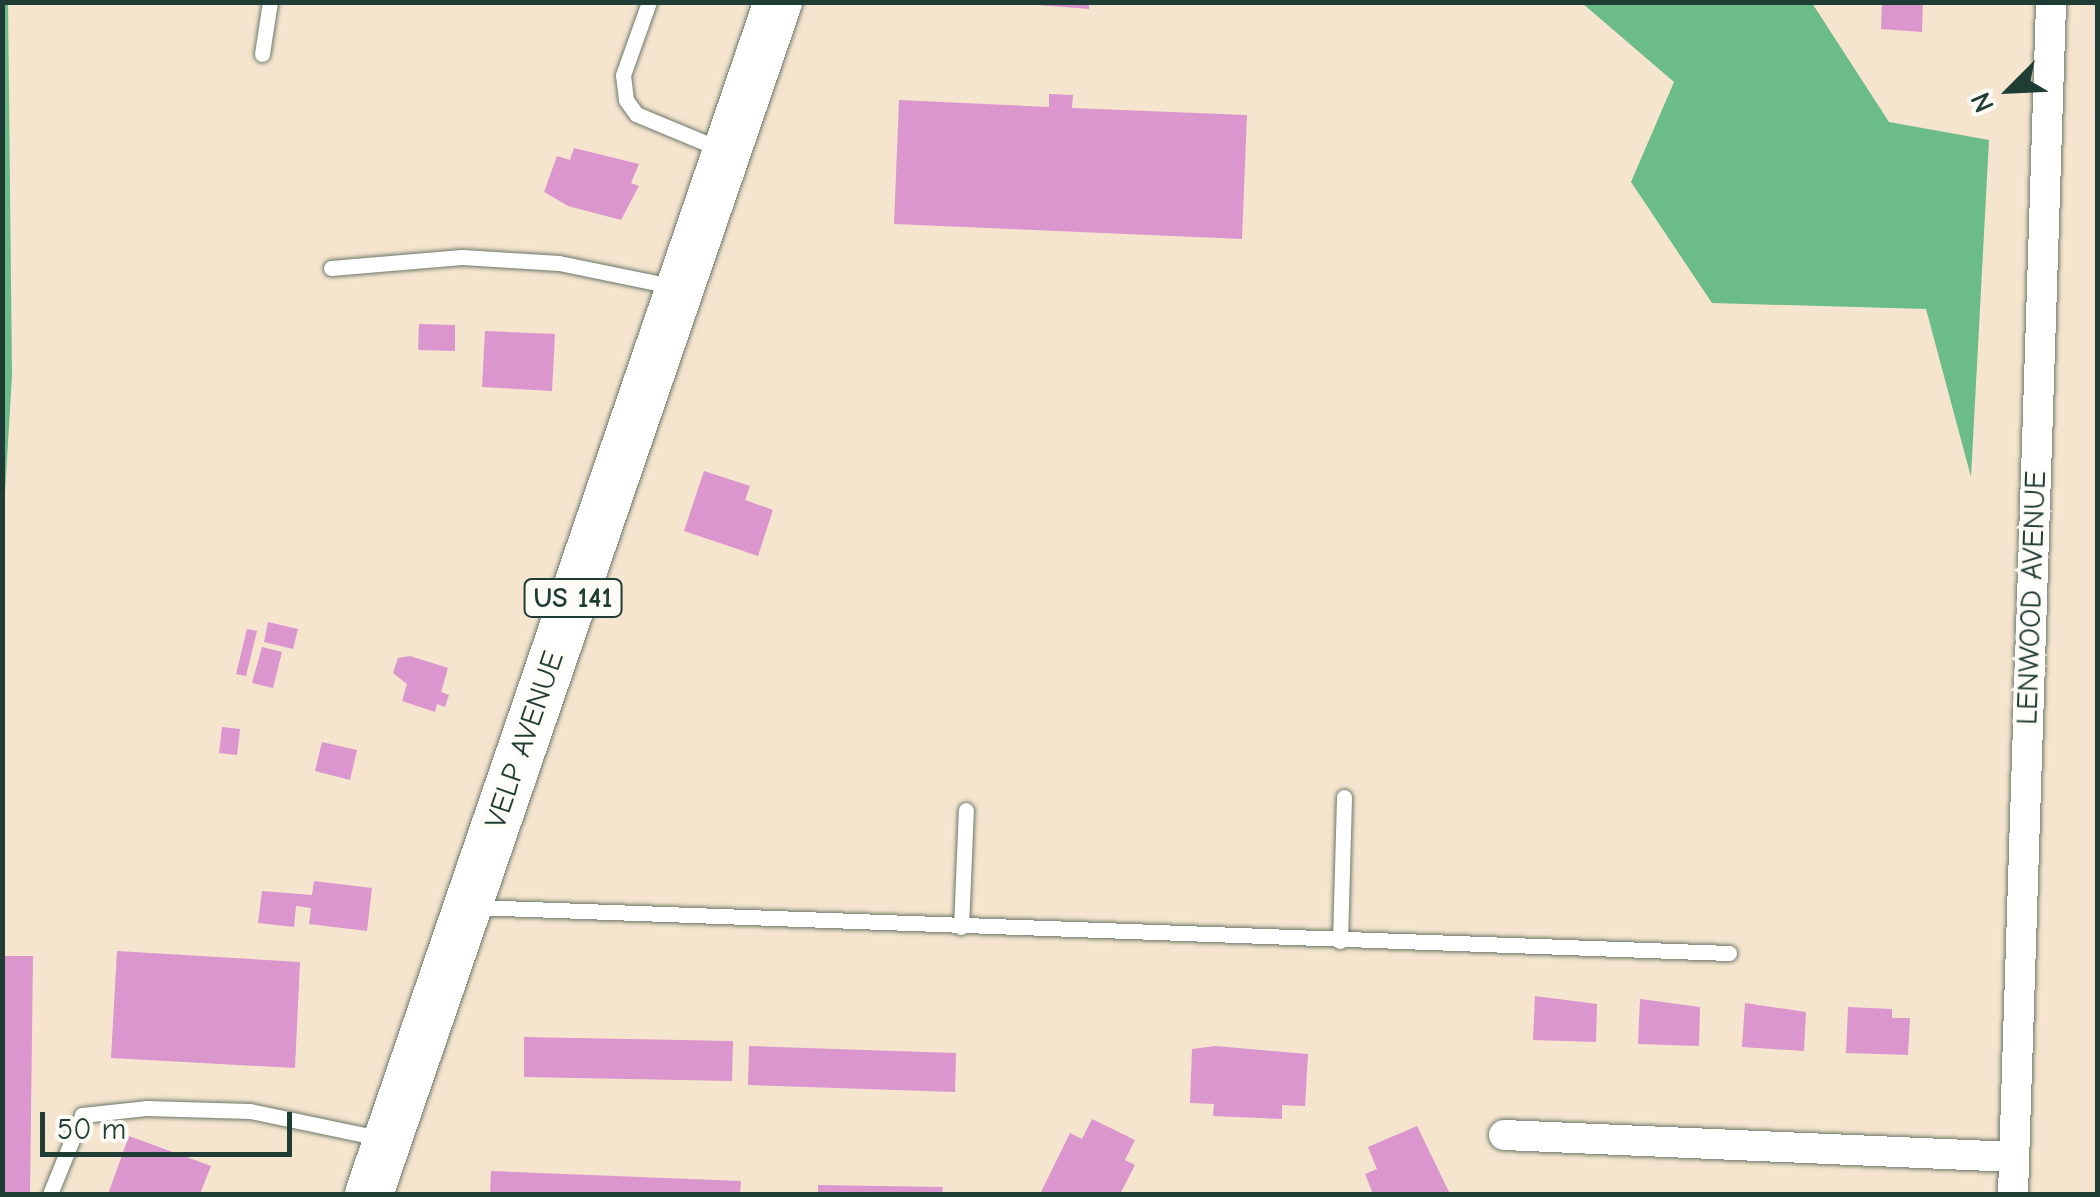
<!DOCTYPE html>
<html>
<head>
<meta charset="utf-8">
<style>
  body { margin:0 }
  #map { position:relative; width:2100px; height:1197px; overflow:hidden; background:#f6e5ce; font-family:"Comic Neue",sans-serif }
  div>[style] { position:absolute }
  .forest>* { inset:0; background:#6bbc87 }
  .building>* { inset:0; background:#db96ce }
  .roads { filter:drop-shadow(0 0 2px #6a786a) drop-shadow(0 0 2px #6a786a) }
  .lane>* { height:15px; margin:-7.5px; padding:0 7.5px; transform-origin:7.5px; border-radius:7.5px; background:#fff }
  .street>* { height:30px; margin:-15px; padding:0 15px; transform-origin:15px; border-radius:15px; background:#fff }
  .primary>* { height:48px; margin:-24px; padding:0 24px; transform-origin:24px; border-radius:24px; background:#fff }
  span { translate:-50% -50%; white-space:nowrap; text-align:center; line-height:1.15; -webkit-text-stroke:8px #fdfcf7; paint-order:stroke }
  .shield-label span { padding:2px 8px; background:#fdfcf7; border:2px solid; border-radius:8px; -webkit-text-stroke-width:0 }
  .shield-label { font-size:28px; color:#1f3d34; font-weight:700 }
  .street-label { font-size:30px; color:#1f3d34 }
  .frame { position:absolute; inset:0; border:5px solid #1f3d34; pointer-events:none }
  .north { position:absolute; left:1960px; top:40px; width:100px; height:100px; -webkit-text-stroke:8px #fdfcf7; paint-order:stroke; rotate:246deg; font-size:28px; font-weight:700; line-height:40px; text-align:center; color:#1f3d34 }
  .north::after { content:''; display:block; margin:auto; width:35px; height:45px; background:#1f3d34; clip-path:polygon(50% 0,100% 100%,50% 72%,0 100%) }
  .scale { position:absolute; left:40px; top:1112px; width:252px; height:45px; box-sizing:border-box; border:5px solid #1f3d34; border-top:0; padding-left:12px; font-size:30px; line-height:35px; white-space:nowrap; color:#1f3d34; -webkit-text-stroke:8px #fdfcf7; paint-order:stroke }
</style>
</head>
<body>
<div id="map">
  <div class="forest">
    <div style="clip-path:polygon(8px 2px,12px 375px,3px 527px,2px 3px)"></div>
    <div style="clip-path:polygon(1582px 3px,1812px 3px,1889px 122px,1989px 140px,1971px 477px,1926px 309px,1712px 303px,1631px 182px,1674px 82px)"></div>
  </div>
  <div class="building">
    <div style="clip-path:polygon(1001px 2px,1089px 2px,1089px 9px)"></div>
    <div style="clip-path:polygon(1882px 2px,1923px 2px,1922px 32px,1881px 29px)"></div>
    <div style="clip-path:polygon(1049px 94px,1073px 95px,1072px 108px,1247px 115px,1242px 239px,894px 224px,899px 100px,1049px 107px)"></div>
    <div style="clip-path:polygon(574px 148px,639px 164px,631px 183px,639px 186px,621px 220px,568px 206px,544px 192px,557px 156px,570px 160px)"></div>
    <div style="clip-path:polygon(419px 324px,455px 325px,455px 351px,418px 350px)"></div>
    <div style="clip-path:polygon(485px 331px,555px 334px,552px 391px,482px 387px)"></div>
    <div style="clip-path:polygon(704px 471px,750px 486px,745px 500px,773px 510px,758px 556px,684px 531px)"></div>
    <div style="clip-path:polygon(268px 622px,298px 629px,293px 649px,264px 642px)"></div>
    <div style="clip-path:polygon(247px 629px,257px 631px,246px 676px,236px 674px)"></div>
    <div style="clip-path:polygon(262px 647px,282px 652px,273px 688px,252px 683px)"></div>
    <div style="clip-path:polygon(410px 656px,448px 668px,441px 692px,449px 695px,445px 707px,437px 704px,435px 712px,402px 701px,407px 684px,393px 673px,398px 658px)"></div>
    <div style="clip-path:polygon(222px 727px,240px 729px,237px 755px,219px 753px)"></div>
    <div style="clip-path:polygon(322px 742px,357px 750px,350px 780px,315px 771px)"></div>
    <div style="clip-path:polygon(314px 881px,372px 888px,367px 931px,309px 924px,311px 908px,296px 906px,294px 927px,258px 923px,262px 891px,312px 895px)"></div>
    <div style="clip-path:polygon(117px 951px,300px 962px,295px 1068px,111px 1058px)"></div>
    <div style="clip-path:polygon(2px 956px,33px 956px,30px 1194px,2px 1194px)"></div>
    <div style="clip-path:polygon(1535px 996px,1597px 1004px,1596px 1042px,1533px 1040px)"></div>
    <div style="clip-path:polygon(1640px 999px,1700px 1007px,1699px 1046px,1638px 1044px)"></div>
    <div style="clip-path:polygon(1745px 1003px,1806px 1012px,1804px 1051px,1742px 1047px)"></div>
    <div style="clip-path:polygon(1848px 1007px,1892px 1009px,1892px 1018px,1910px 1018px,1908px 1055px,1846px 1053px)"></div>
    <div style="clip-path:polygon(524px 1037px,733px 1041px,732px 1081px,524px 1077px)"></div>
    <div style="clip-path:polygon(749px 1046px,956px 1053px,955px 1092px,748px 1085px)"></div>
    <div style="clip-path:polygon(1215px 1046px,1308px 1054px,1305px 1106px,1282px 1105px,1282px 1119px,1213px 1116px,1214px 1104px,1190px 1103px,1192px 1049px)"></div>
    <div style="clip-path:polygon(1092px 1119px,1135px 1140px,1125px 1160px,1135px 1165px,1120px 1194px,1040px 1194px,1070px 1133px,1082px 1139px)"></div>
    <div style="clip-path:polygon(1417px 1126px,1450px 1194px,1373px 1194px,1365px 1174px,1377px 1169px,1368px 1147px)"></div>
    <div style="clip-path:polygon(129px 1136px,211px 1166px,200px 1194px,108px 1194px)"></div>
    <div style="clip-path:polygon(491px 1171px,741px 1181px,740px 1194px,490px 1194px)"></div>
    <div style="clip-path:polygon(818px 1185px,943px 1187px,942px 1194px,818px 1194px)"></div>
  </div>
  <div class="roads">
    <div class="lane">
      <div style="left:649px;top:2px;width:77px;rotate:109.6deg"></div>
      <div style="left:623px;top:75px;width:25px;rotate:83deg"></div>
      <div style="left:626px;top:100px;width:17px;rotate:54deg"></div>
      <div style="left:636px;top:114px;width:91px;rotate:22.6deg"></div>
      <div style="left:262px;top:54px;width:53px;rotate:-81.3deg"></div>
      <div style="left:331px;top:268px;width:131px;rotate:-4.8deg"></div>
      <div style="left:462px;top:257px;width:97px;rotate:3.5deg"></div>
      <div style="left:559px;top:263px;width:119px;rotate:11.6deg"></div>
      <div style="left:474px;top:907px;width:1256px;rotate:2.1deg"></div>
      <div style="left:961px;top:927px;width:117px;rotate:-87.6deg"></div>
      <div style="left:1340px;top:941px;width:144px;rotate:-88.4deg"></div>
      <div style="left:50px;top:1194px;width:85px;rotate:-67.9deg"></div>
      <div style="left:82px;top:1115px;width:64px;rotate:-6.2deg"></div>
      <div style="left:146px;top:1108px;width:104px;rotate:1.7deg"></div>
      <div style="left:250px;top:1111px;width:137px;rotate:11.8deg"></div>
    </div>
    <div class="street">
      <div style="left:1504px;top:1135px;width:510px;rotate:2.47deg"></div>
      <div style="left:2013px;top:1194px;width:1193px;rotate:-88.17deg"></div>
    </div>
    <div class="primary">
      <div style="left:369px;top:1194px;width:1260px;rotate:-71.06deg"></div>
    </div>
  </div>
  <div class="shield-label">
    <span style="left:573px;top:598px">US 141</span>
  </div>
  <div class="street-label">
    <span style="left:2032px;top:598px;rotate:-88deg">LENWOOD AVENUE</span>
    <span style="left:525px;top:740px;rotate:-71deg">VELP AVENUE</span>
  </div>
  <div class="frame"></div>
  <div class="north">N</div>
  <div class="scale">50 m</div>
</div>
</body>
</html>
